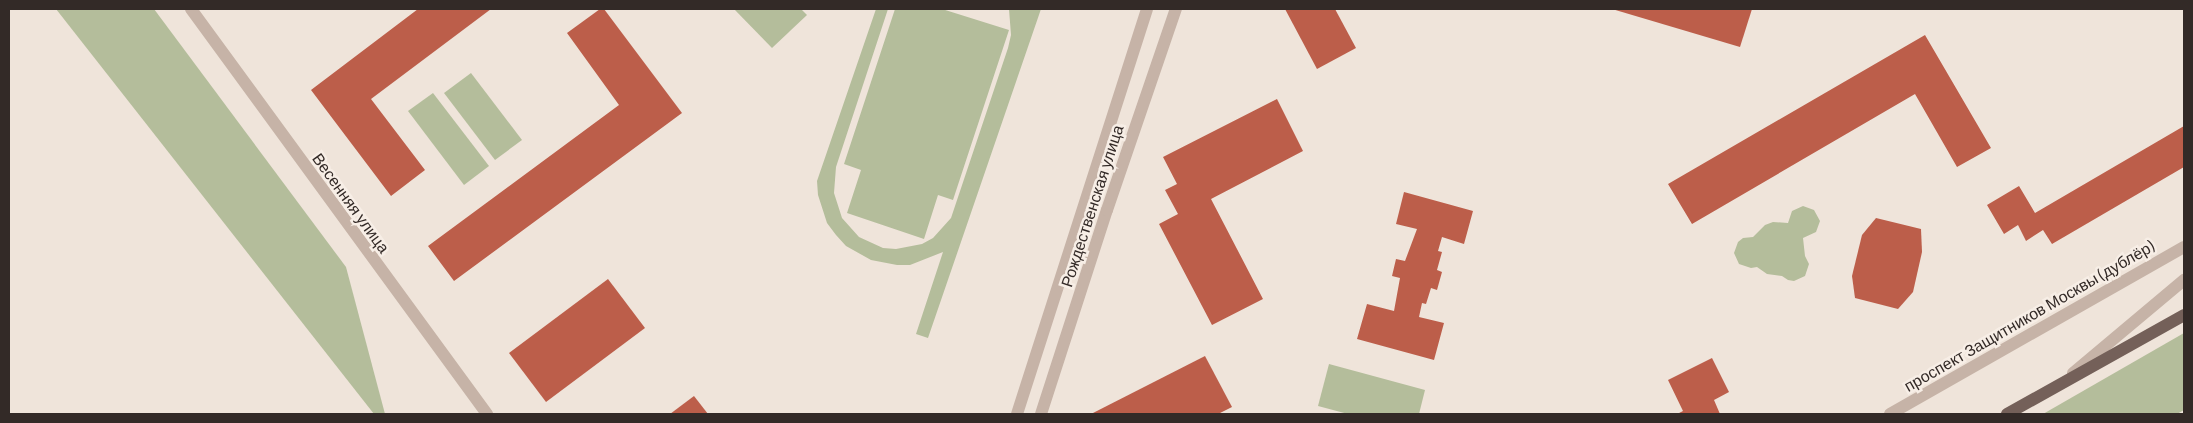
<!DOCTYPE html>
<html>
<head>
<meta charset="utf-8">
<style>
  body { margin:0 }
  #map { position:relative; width:2193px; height:423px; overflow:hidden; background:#efe4da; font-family:Barlow,sans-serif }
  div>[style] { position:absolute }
  .green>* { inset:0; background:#b4bd9b }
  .building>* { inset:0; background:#bc5e4a }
  .minor>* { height:12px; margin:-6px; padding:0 6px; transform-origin:6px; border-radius:6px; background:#c6b3a7 }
  .major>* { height:12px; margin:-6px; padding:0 6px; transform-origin:6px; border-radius:6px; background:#746059 }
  span { translate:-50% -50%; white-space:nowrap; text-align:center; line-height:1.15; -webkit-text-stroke:5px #f7eee6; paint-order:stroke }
  .street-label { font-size:16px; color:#332a27 }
  .frame { position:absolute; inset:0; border:10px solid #332a27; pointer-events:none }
</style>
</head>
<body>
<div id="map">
  <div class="green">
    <div style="clip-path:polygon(56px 9px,154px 9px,346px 267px,385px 414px,374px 414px)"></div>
    <div style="clip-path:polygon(734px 9px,801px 9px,807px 15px,772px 48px)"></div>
    <div style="clip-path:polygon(876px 9px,888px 9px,836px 167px,834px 193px,842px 218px,859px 237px,883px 248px,896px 249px,922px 244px,933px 238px,951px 218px,1008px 48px,1011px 35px,1009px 9px,1041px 9px,928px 338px,916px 334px,943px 252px,910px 265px,897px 265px,871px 260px,846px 246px,836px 235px,827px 223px,818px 195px,817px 181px)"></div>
    <div style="clip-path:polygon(895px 9px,942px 9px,1009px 30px,953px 200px,938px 195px,924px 239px,847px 213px,861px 170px,844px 164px)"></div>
    <div style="clip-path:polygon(471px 73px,522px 140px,495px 160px,444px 93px)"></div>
    <div style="clip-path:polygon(433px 93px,489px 166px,464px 185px,408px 111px)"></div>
    <div style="clip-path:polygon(1803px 206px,1814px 210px,1820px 221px,1816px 232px,1803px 238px,1805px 256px,1809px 264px,1805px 276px,1794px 281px,1788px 280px,1782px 276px,1767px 274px,1757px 267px,1751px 268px,1739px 264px,1734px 253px,1738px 242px,1743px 238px,1753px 237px,1765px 225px,1773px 222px,1788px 223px,1792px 211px)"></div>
    <div style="clip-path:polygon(2184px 333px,2184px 410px,2177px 414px,2043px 414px)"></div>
    <div style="clip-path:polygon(1329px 364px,1425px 390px,1419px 414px,1348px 414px,1318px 406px)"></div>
  </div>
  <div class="building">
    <div style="clip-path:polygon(418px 9px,491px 9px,371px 99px,425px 170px,391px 196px,311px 90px)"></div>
    <div style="clip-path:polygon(600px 9px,604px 9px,682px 113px,454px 281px,428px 246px,619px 105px,567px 33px)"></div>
    <div style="clip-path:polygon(1285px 9px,1335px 9px,1356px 48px,1317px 69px)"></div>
    <div style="clip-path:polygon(1612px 9px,1752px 9px,1740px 47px)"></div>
    <div style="clip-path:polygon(1925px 35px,1991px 148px,1957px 167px,1915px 94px,1692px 224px,1668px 184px)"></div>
    <div style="clip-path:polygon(1277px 99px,1303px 151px,1211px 199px,1263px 299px,1212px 325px,1159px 224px,1178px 214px,1165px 190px,1177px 184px,1163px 157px)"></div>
    <div style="clip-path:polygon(2184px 126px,2184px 167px,2052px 244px,2043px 230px,2026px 241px,2018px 225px,2004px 234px,1987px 205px,2019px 186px,2035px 213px)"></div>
    <div style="clip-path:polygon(1404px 192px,1473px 211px,1464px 244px,1442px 237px,1438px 251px,1442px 252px,1437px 270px,1442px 272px,1437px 290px,1431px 288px,1426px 304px,1422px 303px,1419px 317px,1444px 323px,1434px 360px,1357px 339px,1367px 304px,1394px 311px,1400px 278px,1392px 276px,1396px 259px,1405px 261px,1417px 229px,1396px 224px)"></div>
    <div style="clip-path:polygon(1876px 218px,1921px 229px,1922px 252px,1913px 292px,1898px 309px,1855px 298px,1852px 276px,1862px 235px)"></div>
    <div style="clip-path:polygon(608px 279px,645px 328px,546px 402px,509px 353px)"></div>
    <div style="clip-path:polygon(1205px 356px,1232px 407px,1218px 414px,1091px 414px)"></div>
    <div style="clip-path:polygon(1712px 358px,1729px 392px,1714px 400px,1720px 414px,1677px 414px,1683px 411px,1668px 380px)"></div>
    <div style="clip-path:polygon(694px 396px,708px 414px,670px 414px)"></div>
  </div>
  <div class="minor">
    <div style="left:191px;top:9px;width:502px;rotate:53.84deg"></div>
    <div style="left:2073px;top:373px;width:145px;rotate:-40deg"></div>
    <div style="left:1017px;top:414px;width:425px;rotate:-72.2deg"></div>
    <div style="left:1041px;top:414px;width:214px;rotate:-72.1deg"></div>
    <div style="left:1107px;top:210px;width:213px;rotate:-71.1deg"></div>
    <div style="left:1890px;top:414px;width:338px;rotate:-29.6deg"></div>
  </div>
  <div class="major">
    <div style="left:2007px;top:414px;width:203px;rotate:-29.2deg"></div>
  </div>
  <div class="street-label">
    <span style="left:351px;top:203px;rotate:54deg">Весенняя улица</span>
    <span style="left:1092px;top:206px;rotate:-72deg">Рождественская улица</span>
    <span style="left:2029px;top:316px;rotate:-30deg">проспект Защитников Москвы (дублёр)</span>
  </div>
  <div class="frame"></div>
</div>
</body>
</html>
